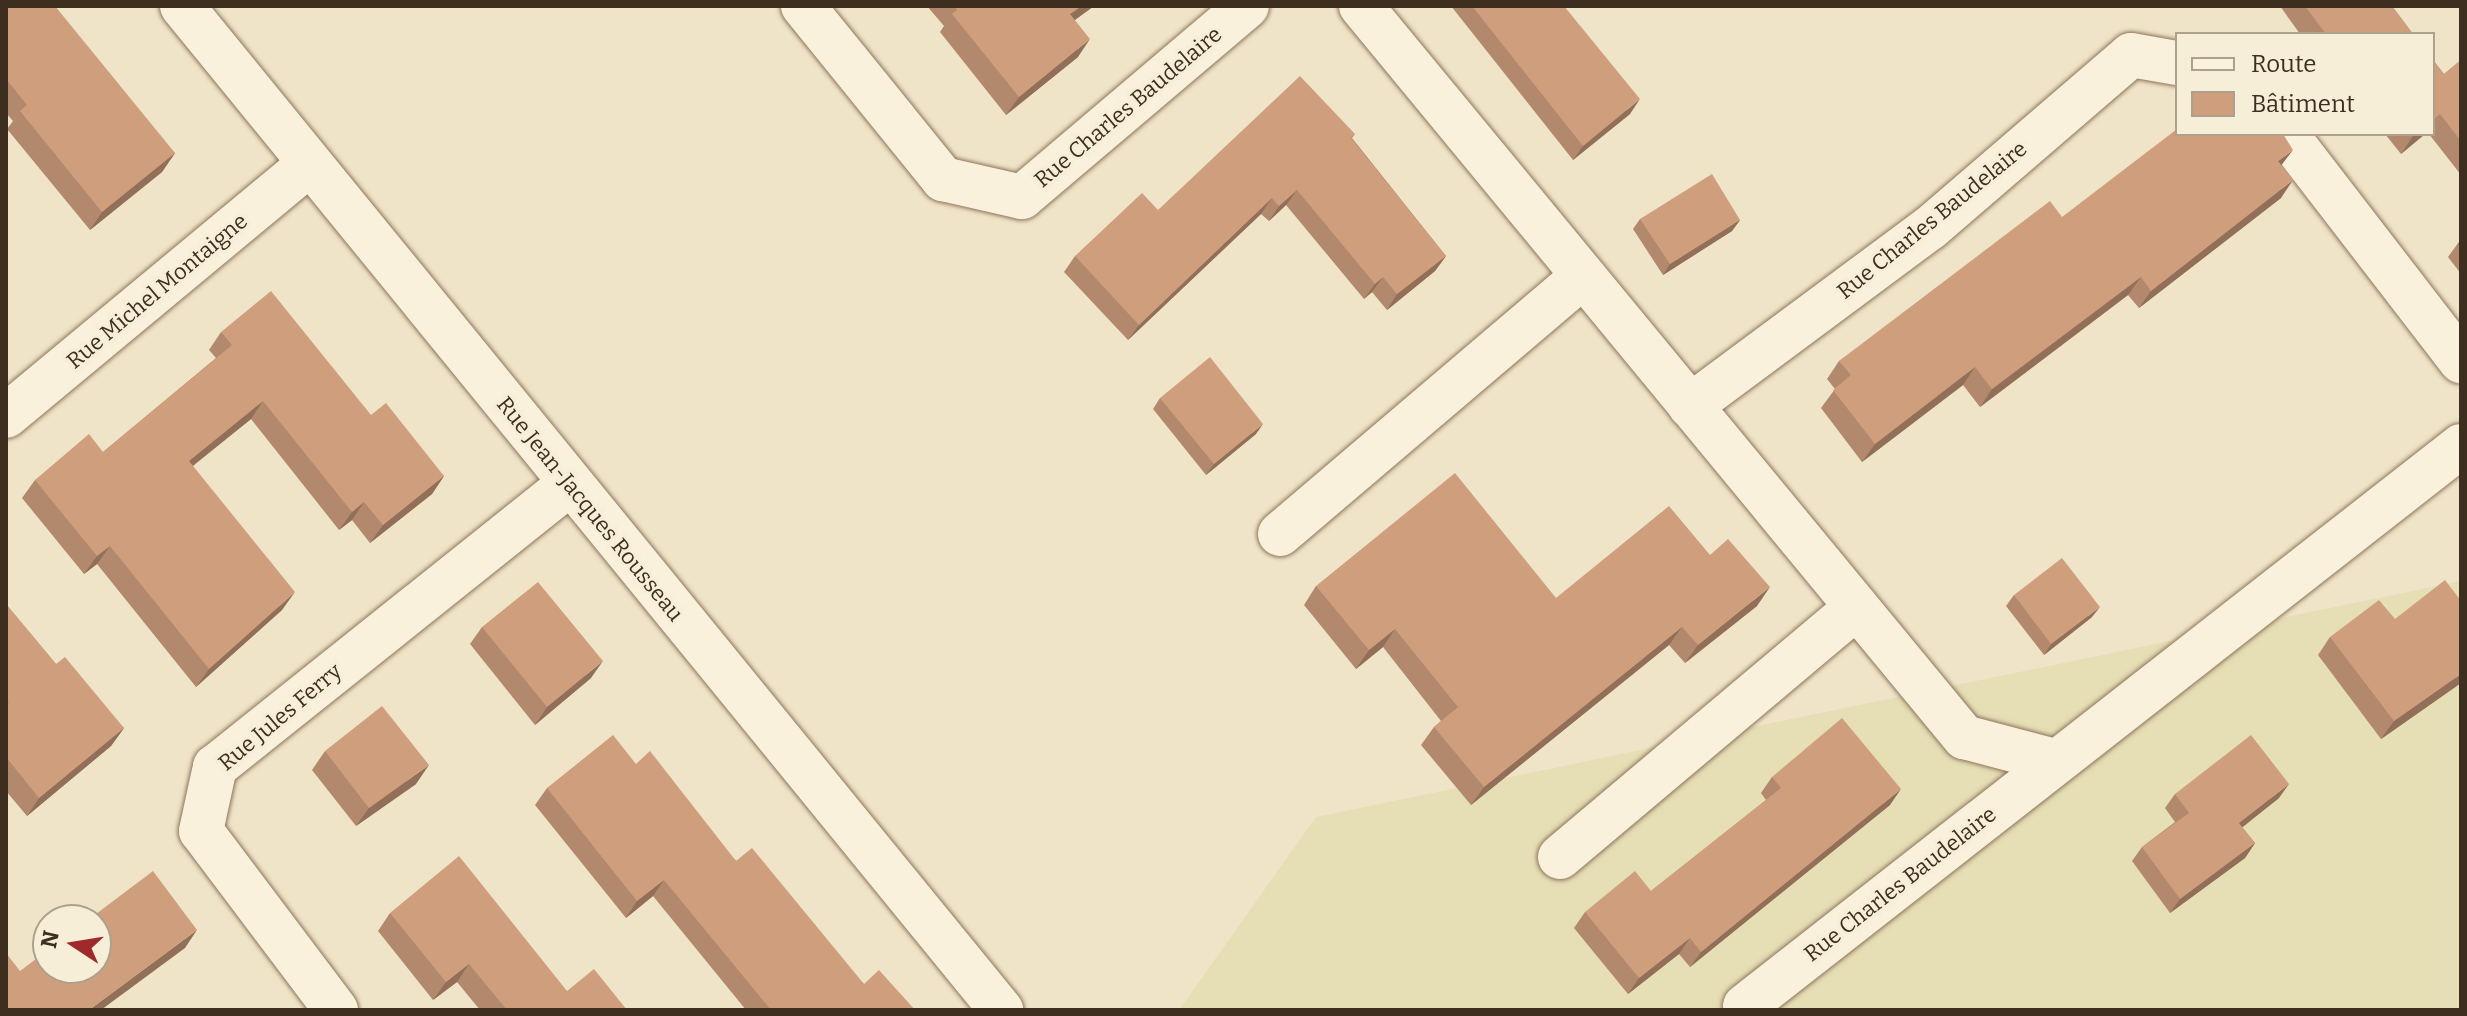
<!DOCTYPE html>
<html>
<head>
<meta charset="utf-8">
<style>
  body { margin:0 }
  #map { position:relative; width:2467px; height:1016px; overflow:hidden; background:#f0e4c8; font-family:Bitter,serif }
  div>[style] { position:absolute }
  .farmland>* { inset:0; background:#e6deb5 }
  .roads { filter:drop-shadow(0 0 2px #8d765c) drop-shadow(0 0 2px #8d765c) }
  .minor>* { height:44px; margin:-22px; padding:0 22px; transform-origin:22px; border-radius:22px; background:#faf1dc }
  .wall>* { inset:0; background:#b2896c }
  .shaded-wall>* { inset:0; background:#916f58 }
  .building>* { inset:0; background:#cf9f7d }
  span { translate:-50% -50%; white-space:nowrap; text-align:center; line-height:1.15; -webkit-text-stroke:6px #f7eed8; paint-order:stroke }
  .street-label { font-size:22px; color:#3d2e20 }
  .frame { position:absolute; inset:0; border:8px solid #3d2e20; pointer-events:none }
  .legend { position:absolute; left:2175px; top:32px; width:260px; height:104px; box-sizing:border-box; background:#f7eed8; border:2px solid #ada18e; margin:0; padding:10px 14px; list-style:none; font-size:24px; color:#3d2e20 }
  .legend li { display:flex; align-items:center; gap:16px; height:40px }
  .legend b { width:40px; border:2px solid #ada18e }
  .north { position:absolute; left:32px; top:904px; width:80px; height:80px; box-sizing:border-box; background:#f7eed8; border:2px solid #ada18e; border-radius:50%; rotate:282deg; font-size:22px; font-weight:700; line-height:32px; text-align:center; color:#3d2e20 }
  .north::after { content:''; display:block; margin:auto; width:28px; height:36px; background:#9e2a2b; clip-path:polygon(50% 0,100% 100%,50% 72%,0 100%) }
</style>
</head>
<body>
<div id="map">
  <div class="farmland">
    <div style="clip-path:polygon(2461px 581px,2461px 1010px,1179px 1010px,1316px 817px)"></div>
  </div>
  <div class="roads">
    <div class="minor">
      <div style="left:182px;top:6px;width:1296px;rotate:50.79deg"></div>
      <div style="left:803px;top:6px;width:223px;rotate:51deg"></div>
      <div style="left:943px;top:179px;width:81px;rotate:12.8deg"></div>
      <div style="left:1022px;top:197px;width:295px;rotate:-40.3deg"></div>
      <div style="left:1361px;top:6px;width:948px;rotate:50.48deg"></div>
      <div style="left:1964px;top:737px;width:94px;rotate:14.8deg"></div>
      <div style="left:2286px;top:134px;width:287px;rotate:52.4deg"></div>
      <div style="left:1690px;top:406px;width:299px;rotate:-36.6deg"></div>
      <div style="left:1930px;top:228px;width:265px;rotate:-40.7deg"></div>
      <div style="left:2131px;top:55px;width:47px;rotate:9.9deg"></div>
      <div style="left:6px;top:416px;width:393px;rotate:-39.7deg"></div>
      <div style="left:1280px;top:534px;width:397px;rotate:-40.4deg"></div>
      <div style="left:1560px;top:857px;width:388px;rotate:-40.1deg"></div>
      <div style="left:1745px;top:1006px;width:909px;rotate:-38.03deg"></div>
      <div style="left:336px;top:1010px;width:224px;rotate:-127deg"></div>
      <div style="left:201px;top:831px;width:66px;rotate:-77.7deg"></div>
      <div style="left:215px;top:767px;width:453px;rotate:-38.6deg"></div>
    </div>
  </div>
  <div class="wall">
    <div style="clip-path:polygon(6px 6px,175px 153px,162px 172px,90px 230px,7px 129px,13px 121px,6px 113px)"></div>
    <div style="clip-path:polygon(927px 6px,1094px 6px,1075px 20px,1078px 57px,1006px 115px,940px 32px,944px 26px)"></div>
    <div style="clip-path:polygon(1451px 6px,1564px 6px,1630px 114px,1573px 160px)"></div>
    <div style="clip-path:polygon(2280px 6px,2392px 6px,2413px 34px,2300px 34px)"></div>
    <div style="clip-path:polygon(2433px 60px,2444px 74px,2461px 60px,2461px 175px,2429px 134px,2433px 134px)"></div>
    <div style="clip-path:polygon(1355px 134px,1352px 138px,1446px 256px,1435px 271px,1387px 310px,1372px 292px,1364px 299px,1286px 205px,1269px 221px,1261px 214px,1128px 340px,1064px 272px,1075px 256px,1158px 210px)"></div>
    <div style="clip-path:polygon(2385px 134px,2425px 134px,2401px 154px)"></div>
    <div style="clip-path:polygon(2282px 165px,2281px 198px,2139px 308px,2128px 295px,1980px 407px,1963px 385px,1862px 462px,1821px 408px,1835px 389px,1827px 379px,1839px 361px,2062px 217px)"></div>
    <div style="clip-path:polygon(1640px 219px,1740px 220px,1732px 231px,1663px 275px,1633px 229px)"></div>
    <div style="clip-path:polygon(2461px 239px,2461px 274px,2448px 257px)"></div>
    <div style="clip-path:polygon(221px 332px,371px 415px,444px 476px,432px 494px,370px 543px,352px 520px,339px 530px,251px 419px,193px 466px,282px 610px,196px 687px,97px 564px,84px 574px,22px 498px,35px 480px,103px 452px,216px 358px,209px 350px)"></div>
    <div style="clip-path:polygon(1160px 398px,1256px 434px,1206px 475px,1153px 409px)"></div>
    <div style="clip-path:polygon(1710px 555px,1757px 606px,1685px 663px,1669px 645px,1471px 805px,1421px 745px,1434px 727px,1441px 721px,1383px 647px,1356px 669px,1304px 605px,1316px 586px,1556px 598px)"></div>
    <div style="clip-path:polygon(2014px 595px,2092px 617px,2044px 655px,2006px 606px)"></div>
    <div style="clip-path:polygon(6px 604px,56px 664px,124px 728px,111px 746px,27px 816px,6px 791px)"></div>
    <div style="clip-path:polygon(2395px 619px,2461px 683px,2381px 739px,2318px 655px,2330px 637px)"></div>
    <div style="clip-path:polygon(482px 627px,591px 678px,535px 725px,470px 644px)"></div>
    <div style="clip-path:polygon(325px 751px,416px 784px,356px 826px,312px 770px)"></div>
    <div style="clip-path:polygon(636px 764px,864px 984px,915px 1010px,746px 1010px,653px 896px,626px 918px,535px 805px,547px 788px)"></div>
    <div style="clip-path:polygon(1772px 777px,1890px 805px,1690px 967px,1679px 954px,1628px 994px,1574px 928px,1585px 912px,1651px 891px,1766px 800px,1761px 793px)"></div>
    <div style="clip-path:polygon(2175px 794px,2279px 798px,2242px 827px,2255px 843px,2245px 858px,2170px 913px,2132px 861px,2142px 847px,2175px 822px,2165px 808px)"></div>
    <div style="clip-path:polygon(390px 913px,567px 991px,627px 1010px,480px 1010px,457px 982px,433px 1000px,378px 931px)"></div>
  </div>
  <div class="shaded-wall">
    <div style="clip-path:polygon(1082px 6px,1094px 6px,1058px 32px,1070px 14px)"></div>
    <div style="clip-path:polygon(1090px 39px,1078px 57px,1006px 115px,1019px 97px)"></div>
    <div style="clip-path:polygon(1640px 99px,1630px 114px,1573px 160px,1583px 146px)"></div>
    <div style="clip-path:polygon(2416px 134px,2425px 134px,2401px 154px,2413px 136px)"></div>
    <div style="clip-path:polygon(2293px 150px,2280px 167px,2278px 161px)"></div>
    <div style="clip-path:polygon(175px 153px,162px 172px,90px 230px,102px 212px)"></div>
    <div style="clip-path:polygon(2293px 180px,2281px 198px,2139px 308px,2151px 291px)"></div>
    <div style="clip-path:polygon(1297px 190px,1286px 205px,1269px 221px,1279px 206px)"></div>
    <div style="clip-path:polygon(1272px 198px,1261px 214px,1128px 340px,1139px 325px)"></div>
    <div style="clip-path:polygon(1740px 220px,1732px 231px,1663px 275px,1670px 264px)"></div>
    <div style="clip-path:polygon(1446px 256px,1435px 271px,1387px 310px,1397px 294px)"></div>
    <div style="clip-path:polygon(1383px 277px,1372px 292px,1364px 299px,1375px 284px)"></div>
    <div style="clip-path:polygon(2141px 277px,2128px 295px,1980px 407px,1992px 389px)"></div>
    <div style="clip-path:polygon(1975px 367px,1963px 385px,1862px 462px,1875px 444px)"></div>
    <div style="clip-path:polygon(263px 401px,251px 419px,176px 479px,189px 461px)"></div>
    <div style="clip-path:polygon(1263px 424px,1256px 434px,1206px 475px,1214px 464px)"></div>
    <div style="clip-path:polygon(444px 476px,432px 494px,370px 543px,383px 525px)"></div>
    <div style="clip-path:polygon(364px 502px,352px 520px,339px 530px,352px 512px)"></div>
    <div style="clip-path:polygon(110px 546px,97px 564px,84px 574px,97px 556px)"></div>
    <div style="clip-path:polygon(1770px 587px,1757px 606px,1685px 663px,1698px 645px)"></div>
    <div style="clip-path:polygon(295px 592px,282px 610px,196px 687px,209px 669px)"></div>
    <div style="clip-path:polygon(2100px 607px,2092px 617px,2044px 655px,2051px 644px)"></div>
    <div style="clip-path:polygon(1682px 627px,1669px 645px,1471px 805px,1484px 787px)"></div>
    <div style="clip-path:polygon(1395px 629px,1383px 647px,1356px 669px,1369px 650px)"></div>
    <div style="clip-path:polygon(603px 661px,591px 678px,535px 725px,547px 707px)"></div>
    <div style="clip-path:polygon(2461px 674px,2461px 683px,2381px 739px,2394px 721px)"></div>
    <div style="clip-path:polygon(124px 728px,111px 746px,27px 816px,39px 798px)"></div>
    <div style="clip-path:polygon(429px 765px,416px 784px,356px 826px,369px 808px)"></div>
    <div style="clip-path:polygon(2289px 784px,2279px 798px,2229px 838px,2239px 823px)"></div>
    <div style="clip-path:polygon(1901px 789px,1890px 805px,1690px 967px,1701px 952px)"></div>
    <div style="clip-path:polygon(2255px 843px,2245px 858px,2170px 913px,2180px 899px)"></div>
    <div style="clip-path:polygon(664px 880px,653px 896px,626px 918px,637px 901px)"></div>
    <div style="clip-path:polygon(197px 930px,185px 948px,101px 1010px,89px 1010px)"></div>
    <div style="clip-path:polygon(1690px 938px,1679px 954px,1628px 994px,1639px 978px)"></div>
    <div style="clip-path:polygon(469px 964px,457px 982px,433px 1000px,446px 982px)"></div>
  </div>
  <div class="building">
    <div style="clip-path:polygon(6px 6px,55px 6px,175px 153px,102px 212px,20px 111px,27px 105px,6px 79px)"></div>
    <div style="clip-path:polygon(954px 6px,1082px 6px,1070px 14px,1090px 39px,1019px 97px,952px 14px,957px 10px)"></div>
    <div style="clip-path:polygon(1472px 6px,1564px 6px,1640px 99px,1583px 146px)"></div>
    <div style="clip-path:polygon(2305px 6px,2392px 6px,2413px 34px,2326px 34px)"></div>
    <div style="clip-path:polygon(2433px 60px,2444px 74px,2461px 60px,2461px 141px,2440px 114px,2433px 120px)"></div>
    <div style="clip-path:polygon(1300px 76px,1355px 134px,1351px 138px,1446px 256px,1397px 294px,1383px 277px,1375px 284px,1297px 190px,1279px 206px,1272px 198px,1139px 325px,1075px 256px,1142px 193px,1158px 210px)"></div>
    <div style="clip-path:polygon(2177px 129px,2177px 134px,2283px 134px,2293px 150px,2278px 161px,2293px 180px,2151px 291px,2141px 277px,1992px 389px,1975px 367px,1875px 444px,1833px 390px,1851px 375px,1839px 361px,2050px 201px,2062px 217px)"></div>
    <div style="clip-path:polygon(1712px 174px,1740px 220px,1670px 264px,1640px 219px)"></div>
    <div style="clip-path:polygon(271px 291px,371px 415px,386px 403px,444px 476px,383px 525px,364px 502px,352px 512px,263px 401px,189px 461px,295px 592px,209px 669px,110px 546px,97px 556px,35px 480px,89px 434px,103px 452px,232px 345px,221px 332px)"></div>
    <div style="clip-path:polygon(1210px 357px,1263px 424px,1214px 464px,1160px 398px)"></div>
    <div style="clip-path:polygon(1455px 473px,1556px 598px,1669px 506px,1710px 555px,1728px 539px,1770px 587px,1698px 645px,1682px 627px,1484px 787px,1434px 727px,1458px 707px,1395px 629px,1369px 650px,1316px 586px)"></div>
    <div style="clip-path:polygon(2062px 558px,2100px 607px,2051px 644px,2014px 595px)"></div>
    <div style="clip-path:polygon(2445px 580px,2461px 601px,2461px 674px,2394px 721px,2330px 637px,2379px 600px,2395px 619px)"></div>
    <div style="clip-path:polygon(538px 582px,603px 661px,547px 707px,482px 627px)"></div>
    <div style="clip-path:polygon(6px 604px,56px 664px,65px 657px,124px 728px,39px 798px,6px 757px,6px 705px,9px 703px,6px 700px)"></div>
    <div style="clip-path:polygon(382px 706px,429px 765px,369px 808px,325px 751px)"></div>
    <div style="clip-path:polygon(1842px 718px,1901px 789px,1701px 952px,1690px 938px,1639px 978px,1585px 912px,1635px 871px,1651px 891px,1781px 788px,1772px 777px)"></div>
    <div style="clip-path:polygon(613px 735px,636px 764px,650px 751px,736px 861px,752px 848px,864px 984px,879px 970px,915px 1010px,771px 1010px,664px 880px,637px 901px,547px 788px)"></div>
    <div style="clip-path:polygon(2251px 735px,2289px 784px,2239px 823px,2255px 843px,2180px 899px,2142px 847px,2189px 813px,2175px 794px)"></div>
    <div style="clip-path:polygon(459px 856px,567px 991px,594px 969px,627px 1010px,507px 1010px,469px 964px,446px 982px,390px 913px)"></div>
    <div style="clip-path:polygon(153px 871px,197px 930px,89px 1010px,6px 1010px,6px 953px,20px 971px,48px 950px,48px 968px,96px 968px,96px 920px,88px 920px)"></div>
  </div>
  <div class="street-label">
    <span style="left:1128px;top:107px;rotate:-40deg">Rue Charles Baudelaire</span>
    <span style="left:1932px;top:220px;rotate:-39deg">Rue Charles Baudelaire</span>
    <span style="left:157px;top:291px;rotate:-40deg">Rue Michel Montaigne</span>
    <span style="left:590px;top:509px;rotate:51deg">Rue Jean-Jacques Rousseau</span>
    <span style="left:280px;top:717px;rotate:-40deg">Rue Jules Ferry</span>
    <span style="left:1900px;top:884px;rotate:-38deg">Rue Charles Baudelaire</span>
  </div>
  <div class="frame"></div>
  <ul class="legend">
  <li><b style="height:10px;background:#faf1dc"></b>Route</li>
  <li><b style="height:22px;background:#cf9f7d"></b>Bâtiment</li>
  </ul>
  <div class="north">N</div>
</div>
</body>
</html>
